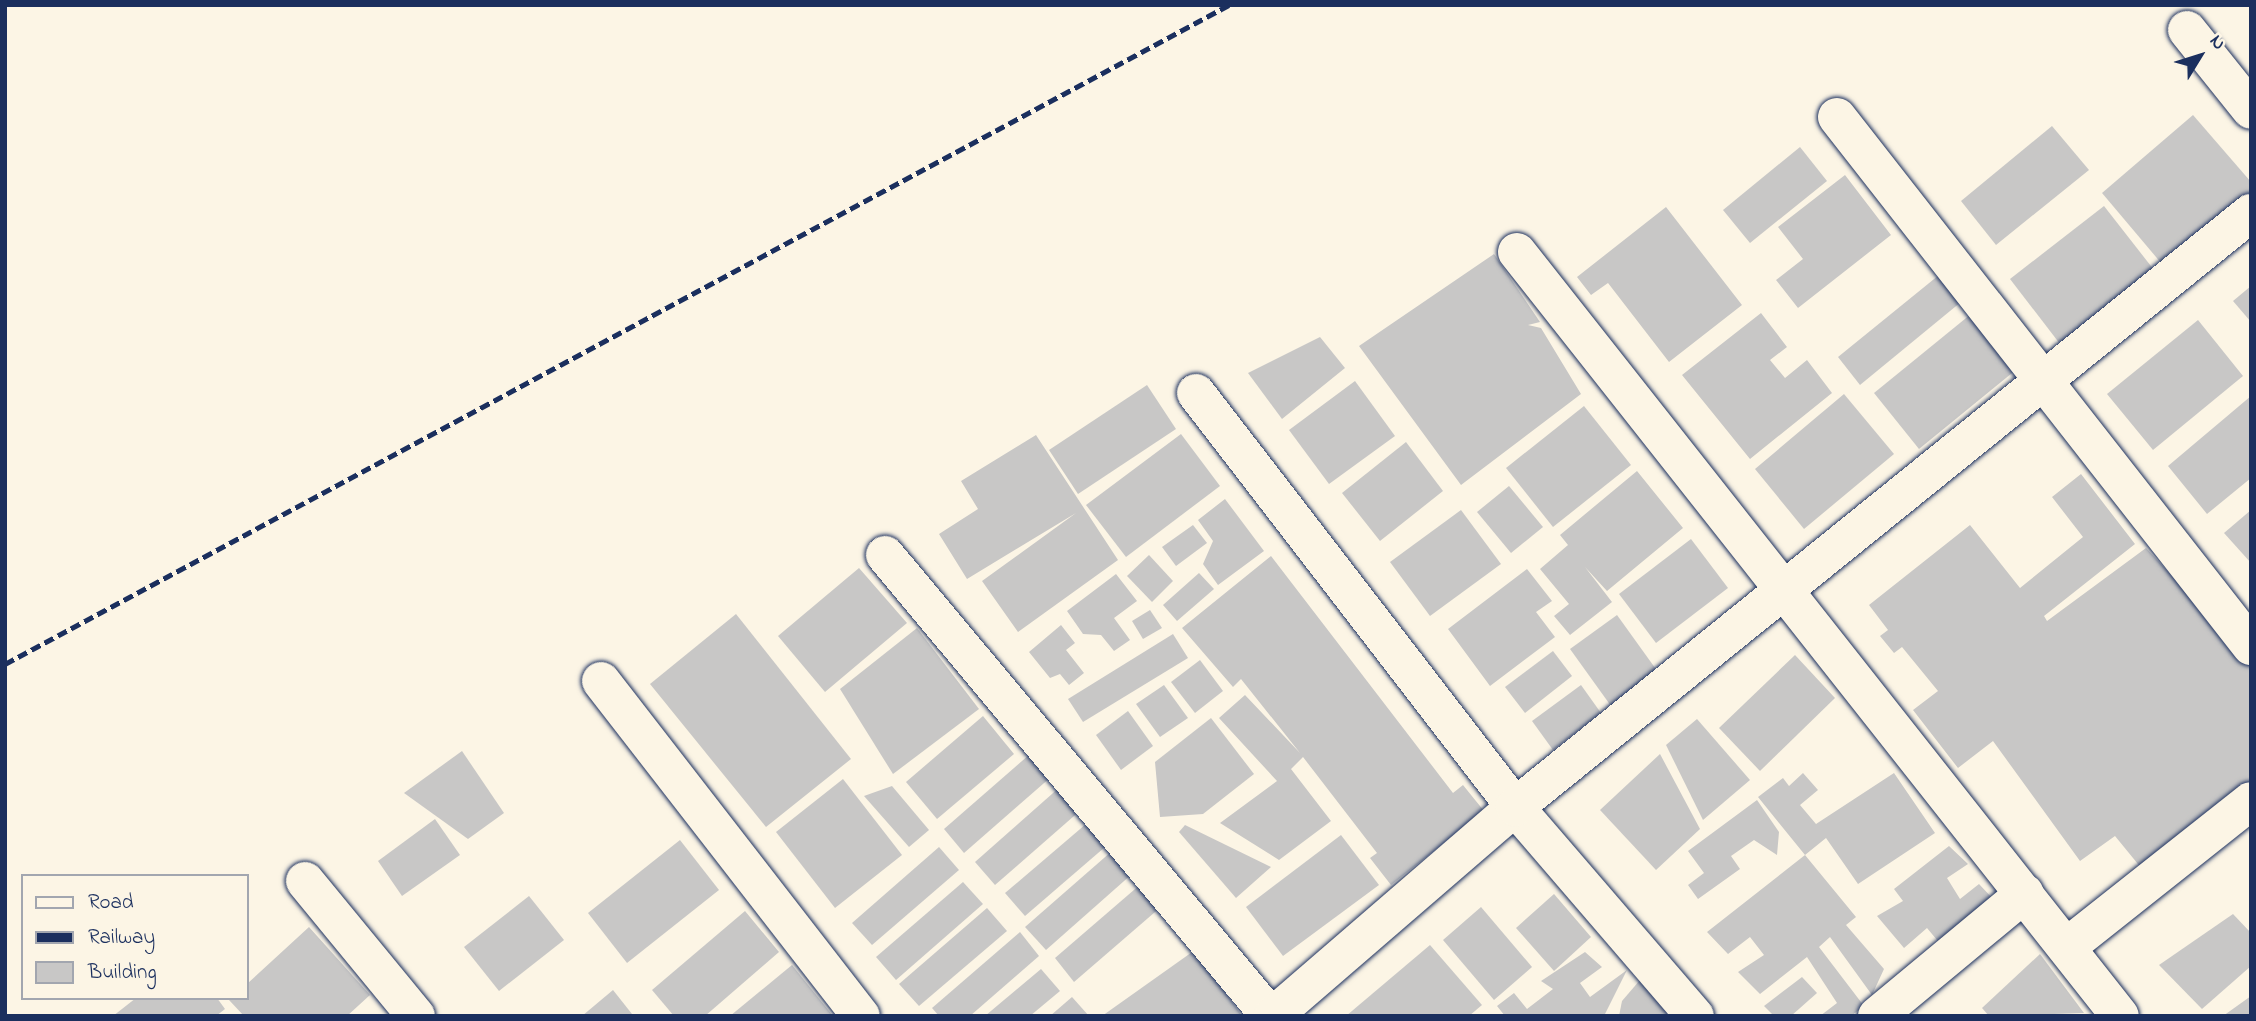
<!DOCTYPE html>
<html>
<head>
<meta charset="utf-8">
<style>
  body { margin:0 }
  #map { position:relative; width:2256px; height:1021px; overflow:hidden; background:#fcf5e5; font-family:"Indie Flower",sans-serif }
  div>[style] { position:absolute }
  .building>* { inset:0; background:#c8c7c6 }
  .roads { filter:drop-shadow(0 0 2px #1b2f5e) drop-shadow(0 0 2px #1b2f5e) }
  .minor>* { height:38px; margin:-19px; padding:0 19px; transform-origin:19px; border-radius:19px; background:#fcf5e5 }
  .rail>* { height:5px; margin-top:-2.5px; transform-origin:0; background:repeating-linear-gradient(90deg,#1b2f5e 0 10px,transparent 0 15px) }
  span { translate:-50% -50%; white-space:nowrap; text-align:center; line-height:1.15; -webkit-text-stroke:7px #fcf5e5; paint-order:stroke }
  .frame { position:absolute; inset:0; border:7px solid #1b2f5e; pointer-events:none }
  .legend { position:absolute; left:21px; top:874px; width:228px; height:126px; box-sizing:border-box; background:#fcf5e5; border:2px solid #a2a6af; margin:0; padding:9px 12px; list-style:none; font-size:21px; color:#1b2f5e }
  .legend li { display:flex; align-items:center; gap:14px; height:35px }
  .legend b { width:35px; border:2px solid #a2a6af }
  .north { position:absolute; left:2165px; top:21px; width:70px; height:70px; -webkit-text-stroke:5px #fcf5e5; paint-order:stroke; rotate:52deg; font-size:19px; font-weight:700; line-height:28px; text-align:center; color:#1b2f5e }
  .north::after { content:''; display:block; margin:auto; width:24px; height:32px; background:#1b2f5e; clip-path:polygon(50% 0,100% 100%,50% 72%,0 100%) }
</style>
</head>
<body>
<div id="map">
  <div class="building">
    <div style="clip-path:polygon(2193px 115px,2251px 182px,2251px 199px,2167px 270px,2102px 193px)"></div>
    <div style="clip-path:polygon(2052px 126px,2089px 170px,1996px 245px,1961px 201px)"></div>
    <div style="clip-path:polygon(1800px 147px,1827px 181px,1750px 243px,1723px 210px)"></div>
    <div style="clip-path:polygon(1845px 175px,1891px 235px,1798px 308px,1776px 280px,1803px 259px,1778px 227px)"></div>
    <div style="clip-path:polygon(2104px 206px,2154px 270px,2060px 344px,2010px 279px)"></div>
    <div style="clip-path:polygon(1666px 207px,1742px 305px,1669px 362px,1608px 283px,1591px 295px,1577px 277px)"></div>
    <div style="clip-path:polygon(1494px 254px,1540px 322px,1528px 325px,1541px 328px,1581px 394px,1461px 485px,1359px 346px)"></div>
    <div style="clip-path:polygon(1939px 275px,1961px 302px,1860px 385px,1838px 357px)"></div>
    <div style="clip-path:polygon(2251px 286px,2251px 322px,2233px 301px)"></div>
    <div style="clip-path:polygon(1761px 313px,1787px 347px,1770px 360px,1785px 378px,1807px 360px,1832px 393px,1750px 459px,1682px 375px)"></div>
    <div style="clip-path:polygon(1971px 314px,2017px 369px,1919px 449px,1874px 393px)"></div>
    <div style="clip-path:polygon(2198px 320px,2243px 376px,2153px 450px,2107px 394px)"></div>
    <div style="clip-path:polygon(1320px 337px,1345px 368px,1282px 419px,1248px 373px)"></div>
    <div style="clip-path:polygon(1355px 381px,1395px 436px,1329px 484px,1289px 430px)"></div>
    <div style="clip-path:polygon(1147px 385px,1176px 429px,1078px 494px,1049px 450px)"></div>
    <div style="clip-path:polygon(1844px 394px,1894px 454px,1804px 529px,1755px 469px)"></div>
    <div style="clip-path:polygon(2251px 396px,2251px 478px,2207px 514px,2168px 466px)"></div>
    <div style="clip-path:polygon(1584px 406px,1631px 465px,1553px 527px,1506px 468px)"></div>
    <div style="clip-path:polygon(1181px 434px,1220px 486px,1126px 557px,1086px 505px)"></div>
    <div style="clip-path:polygon(1036px 435px,1118px 560px,1018px 632px,982px 581px,1076px 513px,967px 579px,939px 534px,978px 509px,961px 481px)"></div>
    <div style="clip-path:polygon(1406px 442px,1443px 491px,1380px 541px,1342px 493px)"></div>
    <div style="clip-path:polygon(1637px 471px,1683px 528px,1607px 591px,1585px 567px,1612px 602px,1570px 635px,1554px 616px,1569px 604px,1540px 569px,1568px 545px,1560px 535px)"></div>
    <div style="clip-path:polygon(2081px 474px,2135px 544px,2044px 616px,2047px 621px,2146px 548px,2251px 661px,2251px 801px,2151px 880px,2115px 836px,2080px 861px,1993px 741px,1958px 768px,1913px 710px,1938px 691px,1902px 647px,1894px 653px,1880px 636px,1888px 630px,1869px 605px,1970px 525px,2020px 588px,2083px 537px,2052px 497px)"></div>
    <div style="clip-path:polygon(1509px 486px,1543px 527px,1511px 553px,1477px 512px)"></div>
    <div style="clip-path:polygon(1225px 499px,1264px 551px,1218px 585px,1203px 564px,1213px 541px,1198px 520px)"></div>
    <div style="clip-path:polygon(1461px 510px,1501px 564px,1430px 616px,1390px 562px)"></div>
    <div style="clip-path:polygon(2251px 510px,2251px 563px,2224px 533px)"></div>
    <div style="clip-path:polygon(1193px 525px,1207px 543px,1176px 566px,1162px 547px)"></div>
    <div style="clip-path:polygon(1691px 539px,1728px 588px,1656px 643px,1619px 594px)"></div>
    <div style="clip-path:polygon(1149px 555px,1173px 581px,1152px 602px,1127px 576px)"></div>
    <div style="clip-path:polygon(1271px 556px,1453px 793px,1463px 785px,1484px 811px,1391px 885px,1370px 858px,1377px 853px,1303px 757px,1291px 769px,1331px 821px,1279px 860px,1220px 823px,1277px 781px,1219px 718px,1245px 695px,1300px 753px,1241px 679px,1233px 687px,1182px 628px)"></div>
    <div style="clip-path:polygon(859px 568px,907px 623px,825px 692px,778px 636px)"></div>
    <div style="clip-path:polygon(1527px 569px,1552px 601px,1536px 612px,1555px 637px,1490px 686px,1448px 629px)"></div>
    <div style="clip-path:polygon(1199px 573px,1214px 589px,1177px 621px,1163px 605px)"></div>
    <div style="clip-path:polygon(1116px 574px,1137px 601px,1114px 618px,1130px 640px,1114px 651px,1101px 635px,1083px 634px,1067px 611px)"></div>
    <div style="clip-path:polygon(1150px 610px,1162px 628px,1143px 639px,1132px 621px)"></div>
    <div style="clip-path:polygon(736px 614px,851px 759px,766px 827px,650px 684px)"></div>
    <div style="clip-path:polygon(1617px 615px,1658px 672px,1611px 706px,1570px 649px)"></div>
    <div style="clip-path:polygon(1061px 625px,1075px 643px,1066px 650px,1084px 673px,1069px 685px,1060px 674px,1050px 678px,1029px 652px)"></div>
    <div style="clip-path:polygon(917px 628px,979px 709px,893px 774px,840px 689px)"></div>
    <div style="clip-path:polygon(1173px 634px,1188px 658px,1083px 722px,1068px 699px)"></div>
    <div style="clip-path:polygon(1553px 651px,1572px 676px,1525px 713px,1505px 687px)"></div>
    <div style="clip-path:polygon(1795px 655px,1835px 698px,1760px 771px,1719px 728px)"></div>
    <div style="clip-path:polygon(1200px 660px,1223px 691px,1195px 713px,1171px 682px)"></div>
    <div style="clip-path:polygon(1164px 685px,1188px 718px,1160px 737px,1136px 704px)"></div>
    <div style="clip-path:polygon(1581px 685px,1601px 713px,1553px 750px,1532px 721px)"></div>
    <div style="clip-path:polygon(1128px 711px,1153px 746px,1121px 770px,1096px 735px)"></div>
    <div style="clip-path:polygon(983px 716px,1014px 754px,937px 819px,906px 782px)"></div>
    <div style="clip-path:polygon(1211px 718px,1254px 774px,1203px 814px,1160px 817px,1155px 762px)"></div>
    <div style="clip-path:polygon(1697px 719px,1750px 780px,1703px 820px,1666px 745px)"></div>
    <div style="clip-path:polygon(462px 751px,504px 813px,468px 839px,404px 793px)"></div>
    <div style="clip-path:polygon(1030px 754px,1051px 777px,964px 853px,944px 829px)"></div>
    <div style="clip-path:polygon(1660px 754px,1700px 829px,1656px 870px,1600px 810px)"></div>
    <div style="clip-path:polygon(1803px 773px,1818px 790px,1800px 805px,1816px 824px,1894px 773px,1935px 833px,1858px 884px,1826px 838px,1805px 855px,1758px 797px,1783px 778px,1789px 786px)"></div>
    <div style="clip-path:polygon(843px 779px,902px 855px,835px 908px,776px 832px)"></div>
    <div style="clip-path:polygon(892px 786px,929px 830px,909px 847px,864px 796px)"></div>
    <div style="clip-path:polygon(1061px 786px,1082px 809px,995px 885px,975px 862px)"></div>
    <div style="clip-path:polygon(1757px 800px,1779px 832px,1777px 855px,1754px 840px,1731px 856px,1740px 869px,1698px 899px,1688px 885px,1704px 873px,1688px 851px)"></div>
    <div style="clip-path:polygon(1093px 818px,1112px 841px,1025px 916px,1005px 893px)"></div>
    <div style="clip-path:polygon(435px 819px,460px 855px,402px 896px,378px 861px)"></div>
    <div style="clip-path:polygon(1185px 825px,1271px 867px,1236px 898px,1179px 832px)"></div>
    <div style="clip-path:polygon(1341px 835px,1379px 885px,1283px 956px,1246px 907px)"></div>
    <div style="clip-path:polygon(680px 840px,719px 890px,627px 963px,588px 913px)"></div>
    <div style="clip-path:polygon(1949px 846px,1968px 864px,1947px 878px,1960px 899px,1979px 884px,1995px 901px,1942px 946px,1927px 928px,1904px 948px,1877px 916px,1903px 901px,1894px 889px)"></div>
    <div style="clip-path:polygon(939px 847px,959px 870px,872px 945px,852px 923px)"></div>
    <div style="clip-path:polygon(1112px 851px,1132px 874px,1046px 950px,1025px 927px)"></div>
    <div style="clip-path:polygon(1805px 855px,1856px 917px,1846px 925px,1884px 969px,1872px 995px,1830px 937px,1819px 947px,1864px 1006px,1851px 1016px,1820px 1016px,1837px 1003px,1807px 957px,1760px 994px,1738px 972px,1764px 955px,1750px 937px,1728px 954px,1707px 932px)"></div>
    <div style="clip-path:polygon(963px 882px,983px 904px,896px 980px,876px 957px)"></div>
    <div style="clip-path:polygon(1142px 883px,1162px 906px,1074px 982px,1055px 958px)"></div>
    <div style="clip-path:polygon(1554px 894px,1591px 937px,1554px 971px,1516px 928px)"></div>
    <div style="clip-path:polygon(529px 896px,564px 940px,499px 991px,464px 947px)"></div>
    <div style="clip-path:polygon(1481px 907px,1532px 967px,1494px 1000px,1443px 940px)"></div>
    <div style="clip-path:polygon(987px 908px,1007px 931px,919px 1006px,899px 984px)"></div>
    <div style="clip-path:polygon(745px 911px,779px 952px,705px 1016px,674px 1016px,652px 990px)"></div>
    <div style="clip-path:polygon(2233px 914px,2251px 933px,2251px 966px,2202px 1009px,2159px 965px)"></div>
    <div style="clip-path:polygon(309px 927px,370px 995px,347px 1016px,244px 1016px,229px 1000px,247px 998px,247px 984px)"></div>
    <div style="clip-path:polygon(1020px 932px,1039px 956px,970px 1016px,939px 1016px,932px 1008px)"></div>
    <div style="clip-path:polygon(1430px 945px,1482px 1005px,1469px 1016px,1346px 1016px)"></div>
    <div style="clip-path:polygon(1195px 950px,1242px 1016px,1102px 1016px)"></div>
    <div style="clip-path:polygon(1585px 952px,1602px 967px,1580px 983px,1590px 997px,1627px 970px,1604px 1016px,1505px 1016px,1497px 1006px,1514px 993px,1527px 1009px,1553px 989px,1541px 981px)"></div>
    <div style="clip-path:polygon(2040px 954px,2084px 1013px,1989px 1016px,1982px 1008px)"></div>
    <div style="clip-path:polygon(792px 965px,833px 1016px,730px 1016px)"></div>
    <div style="clip-path:polygon(1041px 969px,1060px 991px,1030px 1016px,985px 1016px)"></div>
    <div style="clip-path:polygon(1802px 977px,1817px 993px,1791px 1016px,1774px 1016px,1764px 1006px)"></div>
    <div style="clip-path:polygon(1640px 980px,1672px 1016px,1619px 1016px,1622px 1001px)"></div>
    <div style="clip-path:polygon(613px 990px,632px 1014px,582px 1016px)"></div>
    <div style="clip-path:polygon(2251px 996px,2251px 1016px,2223px 1016px)"></div>
    <div style="clip-path:polygon(1072px 997px,1089px 1016px,1050px 1016px)"></div>
    <div style="clip-path:polygon(136px 998px,217px 998px,225px 1009px,216px 1016px,113px 1016px)"></div>
  </div>
  <div class="roads">
    <div class="minor">
      <div style="left:2187px;top:30px;width:102px;rotate:51.3deg"></div>
      <div style="left:1837px;top:117px;width:672px;rotate:51.95deg"></div>
      <div style="left:1517px;top:252px;width:973px;rotate:51.72deg"></div>
      <div style="left:1196px;top:393px;width:523px;rotate:52.38deg"></div>
      <div style="left:1515px;top:807px;width:276px;rotate:49.3deg"></div>
      <div style="left:885px;top:555px;width:601px;rotate:50.13deg"></div>
      <div style="left:601px;top:681px;width:424px;rotate:52.2deg"></div>
      <div style="left:305px;top:881px;width:175px;rotate:50.6deg"></div>
      <div style="left:2068px;top:946px;width:233px;rotate:-38.4deg"></div>
      <div style="left:1273px;top:1016px;width:320px;rotate:-40.8deg"></div>
      <div style="left:1515px;top:807px;width:946px;rotate:-38.91deg"></div>
      <div style="left:1877px;top:1016px;width:192px;rotate:-39.7deg"></div>
    </div>
  </div>
  <div class="rail">
    <div style="left:5px;top:664px;width:1390px;rotate:-28.3deg"></div>
  </div>
  <div class="frame"></div>
  <ul class="legend">
  <li><b style="height:9px;background:#fcf5e5"></b>Road</li>
  <li><b style="height:9px;background:#1b2f5e"></b>Railway</li>
  <li><b style="height:19px;background:#c8c7c6"></b>Building</li>
  </ul>
  <div class="north">N</div>
</div>
</body>
</html>
